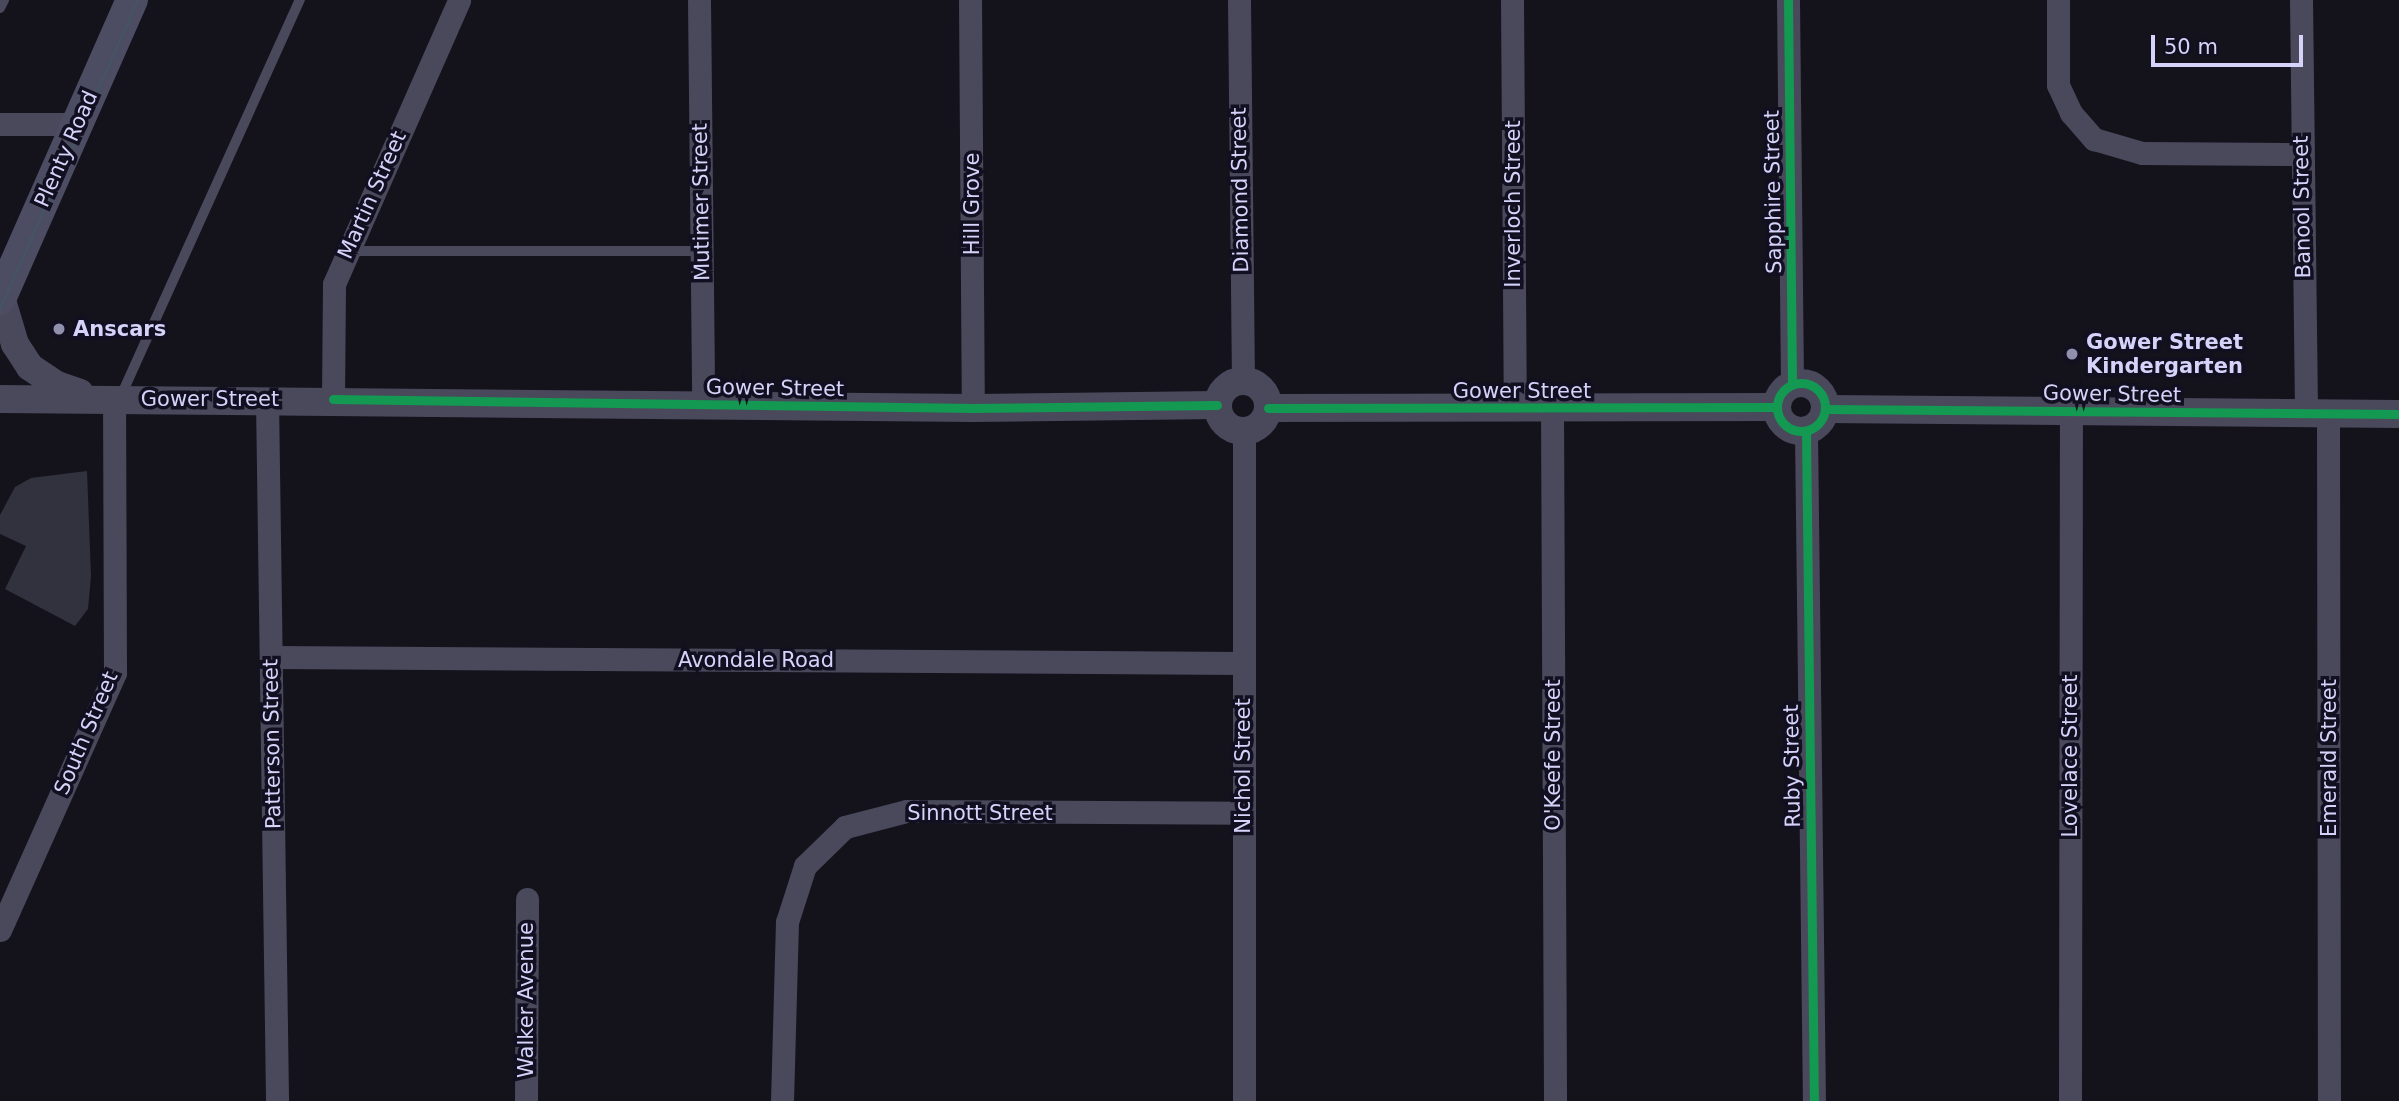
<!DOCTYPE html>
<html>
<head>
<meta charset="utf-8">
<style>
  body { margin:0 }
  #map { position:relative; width:2399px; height:1101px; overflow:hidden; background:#14131c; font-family:"DejaVu Sans",sans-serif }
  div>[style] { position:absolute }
  .building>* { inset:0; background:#32313e }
  .service>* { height:10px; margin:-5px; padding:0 5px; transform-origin:5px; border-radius:5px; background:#4a495c }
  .minor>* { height:23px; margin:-11.5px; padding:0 11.5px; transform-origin:11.5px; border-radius:11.5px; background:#4a495c }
  .tertiary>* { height:28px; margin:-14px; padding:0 14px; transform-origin:14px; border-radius:14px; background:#4a495c }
  .tertiary>.ring { margin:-14px; padding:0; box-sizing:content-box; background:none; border:28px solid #4a495c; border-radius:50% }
  .secondary>* { height:32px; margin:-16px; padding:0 16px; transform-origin:16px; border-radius:16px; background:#4c4d62 }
  .tram>* { height:2px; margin:-1px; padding:0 1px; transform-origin:1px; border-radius:1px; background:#435663 }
  .cycleway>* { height:9px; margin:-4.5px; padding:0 4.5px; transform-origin:4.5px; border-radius:4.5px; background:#139951 }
  .cycleway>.ring { margin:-4.5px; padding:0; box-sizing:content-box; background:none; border:9px solid #139951; border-radius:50% }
  .dots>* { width:19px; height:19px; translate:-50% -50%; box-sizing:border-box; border:4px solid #110f20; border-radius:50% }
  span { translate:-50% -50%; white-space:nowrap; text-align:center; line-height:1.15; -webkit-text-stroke:7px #110f20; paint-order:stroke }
  .street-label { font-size:21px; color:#d5d3fa }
  .poi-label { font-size:21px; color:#d5d3fa; font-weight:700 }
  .left { translate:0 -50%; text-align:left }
  .scale { position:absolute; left:2151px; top:35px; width:152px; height:32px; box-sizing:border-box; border:4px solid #d5d3fa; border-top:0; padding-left:9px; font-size:21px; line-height:24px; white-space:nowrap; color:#d5d3fa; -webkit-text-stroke:5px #110f20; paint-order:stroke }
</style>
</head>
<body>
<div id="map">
  <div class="building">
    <div style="clip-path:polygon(87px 471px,91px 576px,88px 609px,75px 626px,5px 589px,26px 546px,0 534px,0 515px,15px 487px,31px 478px)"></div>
  </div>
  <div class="service">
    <div style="left:0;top:8px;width:9px;rotate:-63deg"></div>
    <div style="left:347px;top:251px;width:354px"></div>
    <div style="left:120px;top:398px;width:437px;rotate:-65.7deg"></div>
  </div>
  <div class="minor">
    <div style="left:699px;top:0;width:404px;rotate:89.4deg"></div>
    <div style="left:970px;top:0;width:408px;rotate:89.6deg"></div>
    <div style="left:1239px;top:0;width:380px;rotate:89.4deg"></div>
    <div style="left:1512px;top:0;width:409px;rotate:89.6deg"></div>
    <div style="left:1788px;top:0;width:384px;rotate:89.4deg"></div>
    <div style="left:2058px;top:0;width:85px;rotate:90deg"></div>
    <div style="left:2058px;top:85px;width:31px;rotate:65deg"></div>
    <div style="left:2071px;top:113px;width:35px;rotate:49deg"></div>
    <div style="left:2094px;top:139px;width:50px;rotate:16.3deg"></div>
    <div style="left:2142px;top:153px;width:159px;rotate:0.4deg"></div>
    <div style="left:2301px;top:0;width:414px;rotate:89.3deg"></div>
    <div style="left:0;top:124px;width:77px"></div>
    <div style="left:267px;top:399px;width:702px;rotate:89.18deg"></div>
    <div style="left:333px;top:399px;width:115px;rotate:-89.5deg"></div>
    <div style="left:334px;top:284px;width:310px;rotate:-66.2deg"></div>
    <div style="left:1552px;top:408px;width:693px;rotate:89.75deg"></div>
    <div style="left:2328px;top:415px;width:686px;rotate:89.92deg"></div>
    <div style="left:1244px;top:431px;width:670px;rotate:90deg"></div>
    <div style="left:1806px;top:431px;width:670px;rotate:89.32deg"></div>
    <div style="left:271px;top:657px;width:971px;rotate:0.35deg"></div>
    <div style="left:0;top:930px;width:282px;rotate:-65.9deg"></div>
    <div style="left:115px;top:673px;width:275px;rotate:-90.2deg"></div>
    <div style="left:526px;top:1101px;width:202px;rotate:-89.7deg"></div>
    <div style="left:782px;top:1101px;width:179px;rotate:-88.4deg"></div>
    <div style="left:787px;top:922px;width:59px;rotate:-72.2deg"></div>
    <div style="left:805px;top:866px;width:56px;rotate:-44.3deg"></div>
    <div style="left:845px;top:827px;width:64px;rotate:-14.5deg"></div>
    <div style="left:907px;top:811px;width:336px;rotate:0.3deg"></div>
    <div style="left:2070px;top:1101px;width:690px;rotate:-89.92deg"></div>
  </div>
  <div class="tertiary">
    <div style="left:1px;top:297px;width:49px;rotate:73.4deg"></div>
    <div style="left:15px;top:344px;width:27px;rotate:57deg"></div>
    <div style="left:30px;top:367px;width:32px;rotate:34deg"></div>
    <div style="left:57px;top:385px;width:24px;rotate:19deg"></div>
    <div class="ring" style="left:1218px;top:381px;width:22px;height:22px"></div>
    <div class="ring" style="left:1777px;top:383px;width:20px;height:20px"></div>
    <div style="left:0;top:399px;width:973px;rotate:0.53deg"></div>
    <div style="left:973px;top:408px;width:244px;rotate:-0.7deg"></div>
    <div style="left:1268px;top:408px;width:508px;rotate:-0.11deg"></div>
    <div style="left:1826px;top:409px;width:573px;rotate:0.5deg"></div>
  </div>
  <div class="secondary">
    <div style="left:0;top:299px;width:327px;rotate:-66.2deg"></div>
  </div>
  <div class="tram">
    <div style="left:0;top:309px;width:338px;rotate:-65.9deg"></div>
  </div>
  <div class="cycleway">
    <div style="left:1788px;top:0;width:384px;rotate:89.4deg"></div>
    <div class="ring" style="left:1777px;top:383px;width:39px;height:39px"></div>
    <div style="left:333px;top:399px;width:640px;rotate:0.81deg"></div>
    <div style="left:973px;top:408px;width:244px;rotate:-0.7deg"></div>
    <div style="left:1268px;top:408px;width:508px;rotate:-0.11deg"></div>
    <div style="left:1826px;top:409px;width:573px;rotate:0.5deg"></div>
    <div style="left:1806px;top:431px;width:670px;rotate:89.32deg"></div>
  </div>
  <div class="dots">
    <div style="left:59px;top:329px;background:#9190ac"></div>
    <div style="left:2072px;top:354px;background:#9190ac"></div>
  </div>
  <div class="street-label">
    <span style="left:66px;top:149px;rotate:-66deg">Plenty Road</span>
    <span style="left:1240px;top:190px;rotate:-91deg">Diamond Street</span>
    <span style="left:1773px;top:192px;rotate:-91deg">Sapphire Street</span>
    <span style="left:372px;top:195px;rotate:-66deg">Martin Street</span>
    <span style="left:701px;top:202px;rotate:-91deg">Mutimer Street</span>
    <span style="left:972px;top:204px;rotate:-90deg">Hill Grove</span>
    <span style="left:1513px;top:204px;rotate:-90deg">Inverloch Street</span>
    <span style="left:2302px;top:207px;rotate:-91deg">Banool Street</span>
    <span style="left:775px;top:388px;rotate:1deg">Gower Street</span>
    <span style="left:1522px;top:391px">Gower Street</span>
    <span style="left:2112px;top:394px;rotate:1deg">Gower Street</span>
    <span style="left:210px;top:399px">Gower Street</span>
    <span style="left:756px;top:660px">Avondale Road</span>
    <span style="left:86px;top:733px;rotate:-67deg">South Street</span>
    <span style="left:272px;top:744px;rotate:-91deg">Patterson Street</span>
    <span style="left:1553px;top:755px;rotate:-90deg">O'Keefe Street</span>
    <span style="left:2070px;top:756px;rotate:-90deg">Lovelace Street</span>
    <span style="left:2329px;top:758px;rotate:-90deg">Emerald Street</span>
    <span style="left:1243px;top:766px;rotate:-90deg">Nichol Street</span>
    <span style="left:1792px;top:766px;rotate:-91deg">Ruby Street</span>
    <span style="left:980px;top:813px">Sinnott Street</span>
    <span style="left:526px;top:1000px;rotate:-90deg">Walker Avenue</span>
  </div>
  <div class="poi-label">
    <span class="left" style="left:73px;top:329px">Anscars</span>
    <span class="left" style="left:2086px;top:354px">Gower Street<br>Kindergarten</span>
  </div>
  <div class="scale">50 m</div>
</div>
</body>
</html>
